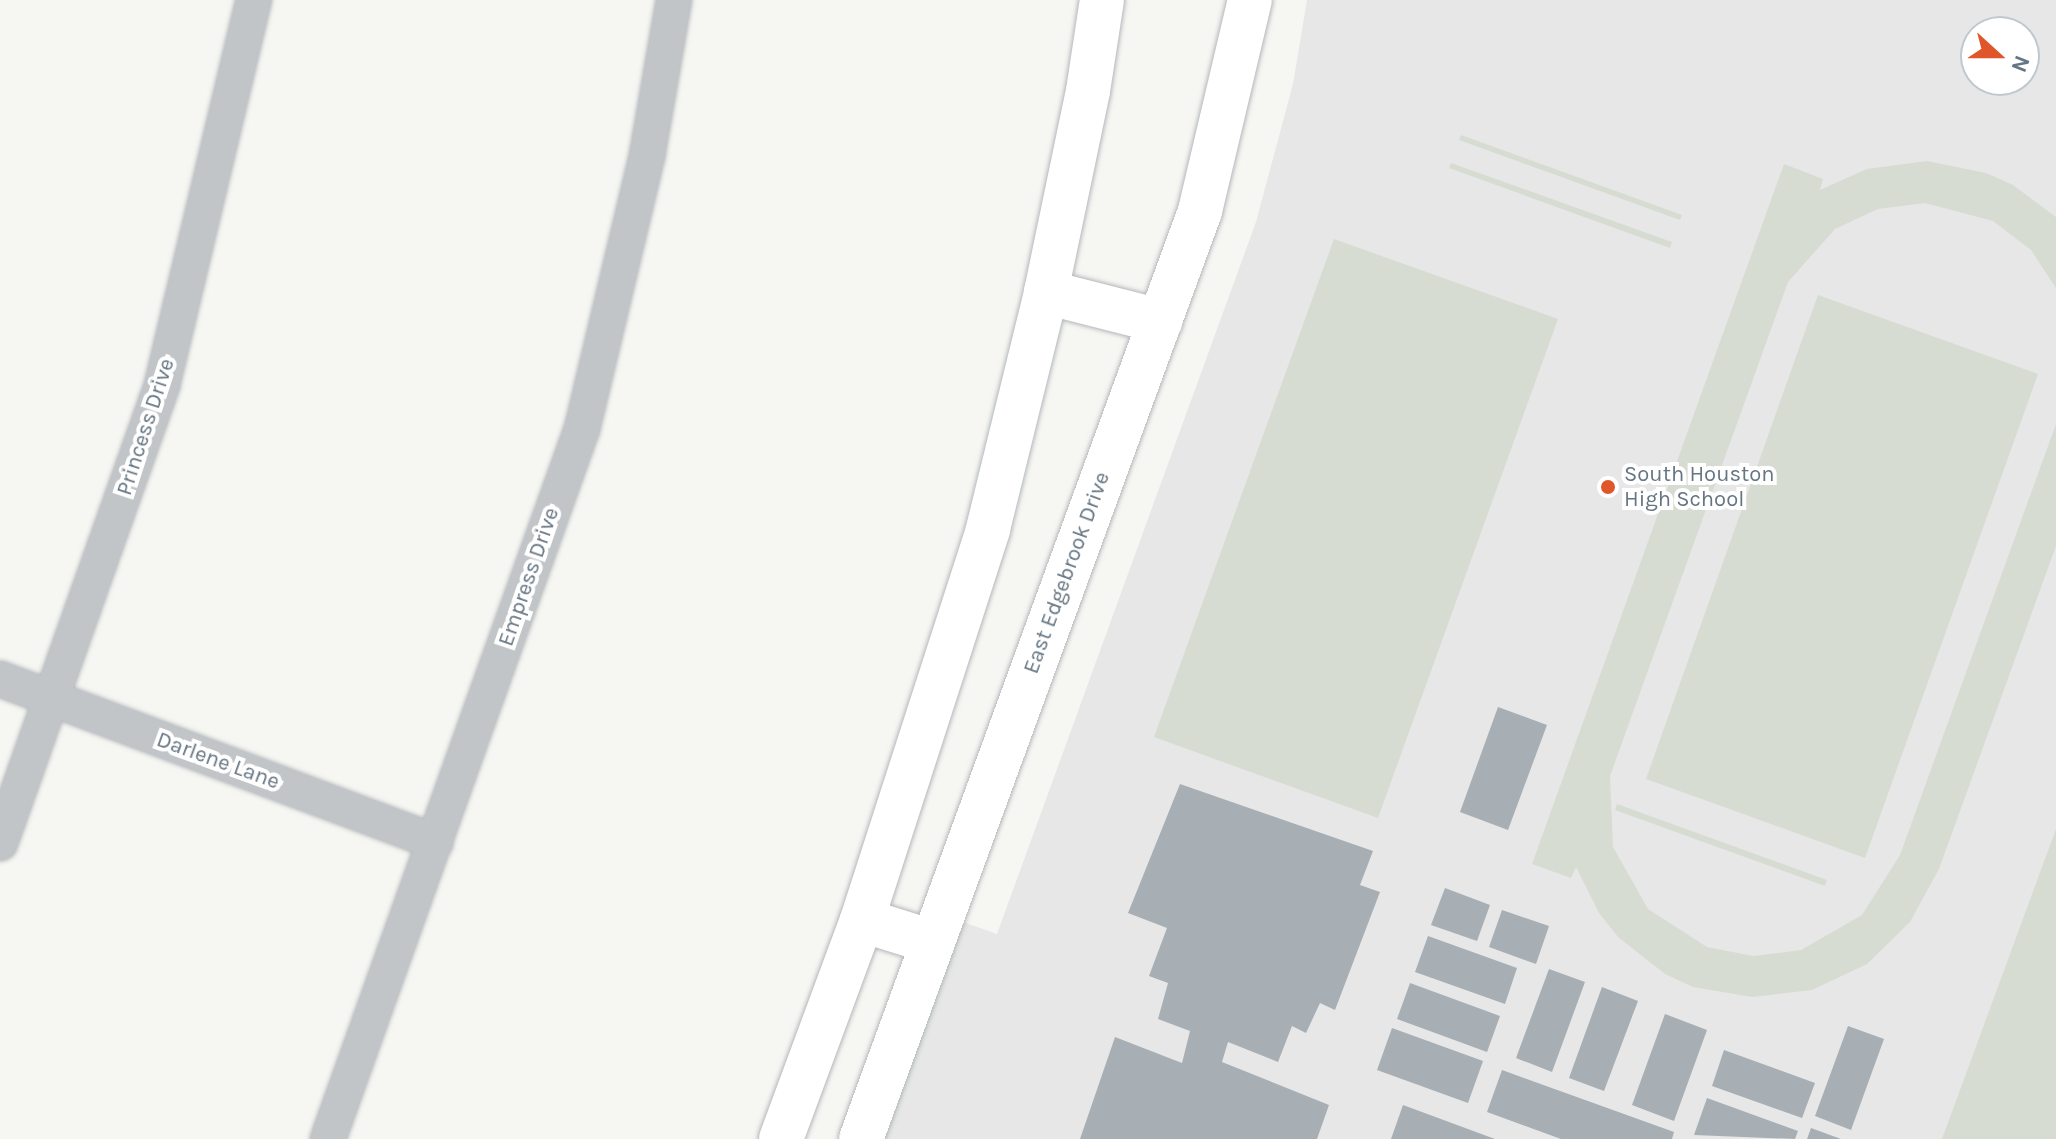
<!DOCTYPE html>
<html>
<head>
<meta charset="utf-8">
<style>
  body { margin:0 }
  #map { position:relative; width:2056px; height:1139px; overflow:hidden; background:#f6f6f2; font-family:Karla,sans-serif }
  div>[style] { position:absolute }
  .built>* { inset:0; background:#e6e7e6 }
  .green>* { inset:0; background:#d7dcd3 }
  .building>* { inset:0; background:#a7afb4 }
  .roads { filter:drop-shadow(0 0 2px #b3b8bc) drop-shadow(0 0 2px #b3b8bc) }
  .street>* { height:34px; margin:-17px; padding:0 17px; transform-origin:17px; border-radius:17px; background:#c1c5c8 }
  .secondary>* { height:44px; margin:-22px; padding:0 22px; transform-origin:22px; border-radius:22px; background:#fff }
  .dots>* { width:22px; height:22px; translate:-50% -50%; box-sizing:border-box; border:4px solid #fff; border-radius:50% }
  span { translate:-50% -50%; white-space:nowrap; text-align:center; line-height:1.15; -webkit-text-stroke:8px #fff; paint-order:stroke }
  .street-label { font-size:22px; color:#657582 }
  .poi-label { font-size:22px; color:#657582 }
  .left { translate:0 -50%; text-align:left }
  .north { position:absolute; left:1960px; top:16px; width:80px; height:80px; box-sizing:border-box; background:#fff; border:2px solid #c1c8cd; border-radius:50%; rotate:111deg; font-size:22px; font-weight:700; line-height:32px; text-align:center; color:#657582 }
  .north::after { content:''; display:block; margin:auto; width:28px; height:36px; background:#de562a; clip-path:polygon(50% 0,100% 100%,50% 72%,0 100%) }
</style>
</head>
<body>
<div id="map">
  <div class="built">
    <div style="clip-path:polygon(evenodd,1307px 0,2056px 0,2056px 1139px,880px 1139px,960px 921px,997px 934px,1256px 222px,1293px 84px,1307px 0,1976px 32px,2024px 32px,2024px 80px,1976px 80px,1976px 32px)"></div>
  </div>
  <div class="green">
    <div style="clip-path:polygon(1461px 135px,1682px 215px,1680px 220px,1459px 140px)"></div>
    <div style="clip-path:polygon(1927px 161px,1986px 173px,2013px 185px,2056px 217px,2056px 288px,2031px 250px,1993px 221px,1925px 203px,1878px 209px,1835px 229px,1788px 282px,1610px 776px,1613px 847px,1648px 909px,1707px 947px,1753px 956px,1801px 950px,1862px 915px,1900px 855px,2056px 424px,2056px 546px,1939px 869px,1910px 922px,1867px 964px,1812px 990px,1752px 997px,1693px 987px,1665px 974px,1618px 937px,1599px 913px,1576px 867px,1571px 878px,1532px 864px,1784px 164px,1823px 179px,1820px 190px,1867px 169px)"></div>
    <div style="clip-path:polygon(1451px 163px,1672px 242px,1670px 248px,1449px 168px)"></div>
    <div style="clip-path:polygon(1334px 239px,1558px 319px,1378px 818px,1154px 737px)"></div>
    <div style="clip-path:polygon(1818px 295px,2038px 374px,1865px 858px,1646px 779px)"></div>
    <div style="clip-path:polygon(1617px 804px,1827px 880px,1825px 886px,1615px 810px)"></div>
    <div style="clip-path:polygon(2056px 829px,2056px 1139px,1942px 1139px)"></div>
  </div>
  <div class="building">
    <div style="clip-path:polygon(1498px 707px,1547px 725px,1508px 830px,1460px 812px)"></div>
    <div style="clip-path:polygon(1180px 784px,1373px 851px,1360px 885px,1380px 892px,1335px 1010px,1320px 1003px,1306px 1033px,1292px 1026px,1278px 1062px,1228px 1042px,1222px 1062px,1329px 1105px,1317px 1139px,1080px 1139px,1115px 1037px,1182px 1063px,1190px 1031px,1158px 1019px,1168px 983px,1149px 976px,1167px 928px,1128px 913px)"></div>
    <div style="clip-path:polygon(1445px 888px,1490px 905px,1477px 941px,1431px 925px)"></div>
    <div style="clip-path:polygon(1502px 910px,1549px 926px,1536px 964px,1489px 947px)"></div>
    <div style="clip-path:polygon(1428px 936px,1517px 968px,1505px 1004px,1415px 972px)"></div>
    <div style="clip-path:polygon(1549px 969px,1585px 982px,1552px 1072px,1516px 1058px)"></div>
    <div style="clip-path:polygon(1410px 983px,1500px 1016px,1487px 1052px,1397px 1019px)"></div>
    <div style="clip-path:polygon(1602px 987px,1638px 1001px,1604px 1091px,1569px 1078px)"></div>
    <div style="clip-path:polygon(1665px 1014px,1707px 1030px,1674px 1121px,1632px 1105px)"></div>
    <div style="clip-path:polygon(1848px 1026px,1884px 1039px,1851px 1130px,1815px 1116px)"></div>
    <div style="clip-path:polygon(1392px 1028px,1483px 1061px,1468px 1103px,1377px 1070px)"></div>
    <div style="clip-path:polygon(1724px 1050px,1815px 1083px,1802px 1118px,1712px 1086px)"></div>
    <div style="clip-path:polygon(1502px 1070px,1674px 1132px,1672px 1139px,1561px 1139px,1487px 1112px)"></div>
    <div style="clip-path:polygon(1707px 1098px,1798px 1131px,1795px 1139px,1694px 1135px)"></div>
    <div style="clip-path:polygon(1403px 1105px,1495px 1139px,1391px 1139px)"></div>
    <div style="clip-path:polygon(1811px 1128px,1841px 1139px,1807px 1139px)"></div>
  </div>
  <div class="roads">
    <div class="street">
      <div style="left:0;top:679px;width:465px;rotate:20.5deg"></div>
      <div style="left:0;top:843px;width:486px;rotate:-70.5deg"></div>
      <div style="left:162px;top:385px;width:396px;rotate:-76.6deg"></div>
      <div style="left:328px;top:1139px;width:754px;rotate:-70.32deg"></div>
      <div style="left:582px;top:429px;width:281px;rotate:-76.6deg"></div>
      <div style="left:647px;top:156px;width:158px;rotate:-80.2deg"></div>
    </div>
    <div class="secondary">
      <div style="left:1046px;top:292px;width:118px;rotate:14.3deg"></div>
      <div style="left:862px;top:920px;width:73px;rotate:17.4deg"></div>
      <div style="left:781px;top:1139px;width:233px;rotate:-69.7deg"></div>
      <div style="left:862px;top:920px;width:411px;rotate:-72.1deg"></div>
      <div style="left:988px;top:529px;width:244px;rotate:-76.2deg"></div>
      <div style="left:1046px;top:292px;width:205px;rotate:-78.2deg"></div>
      <div style="left:1088px;top:91px;width:92px;rotate:-81.3deg"></div>
      <div style="left:861px;top:1139px;width:988px;rotate:-69.93deg"></div>
      <div style="left:1200px;top:211px;width:217px;rotate:-76.7deg"></div>
    </div>
  </div>
  <div class="dots">
    <div style="left:1608px;top:487px;background:#de562a"></div>
  </div>
  <div class="street-label">
    <span style="left:146px;top:427px;rotate:-72deg">Princess Drive</span>
    <span style="left:1067px;top:573px;rotate:-70deg">East Edgebrook Drive</span>
    <span style="left:529px;top:577px;rotate:-71deg">Empress Drive</span>
    <span style="left:218px;top:761px;rotate:20deg">Darlene Lane</span>
  </div>
  <div class="poi-label">
    <span class="left" style="left:1624px;top:487px">South Houston<br>High School</span>
  </div>
  <div class="north">N</div>
</div>
</body>
</html>
